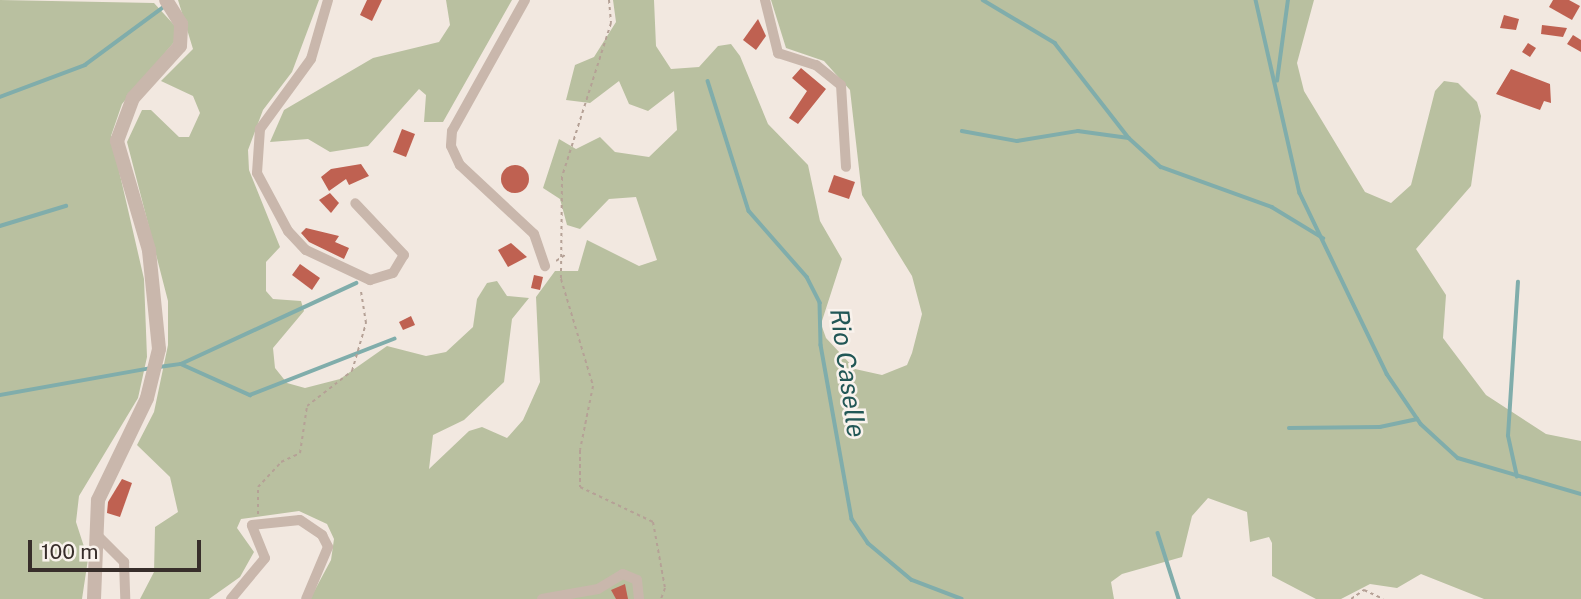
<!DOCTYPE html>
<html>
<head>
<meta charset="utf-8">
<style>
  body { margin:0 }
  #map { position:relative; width:1581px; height:599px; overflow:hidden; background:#f2e8e0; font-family:"Public Sans",sans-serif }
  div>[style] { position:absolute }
  .green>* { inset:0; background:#b9c0a0 }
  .stream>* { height:3.5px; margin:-1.75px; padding:0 1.75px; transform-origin:1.75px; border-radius:1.75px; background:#80adab }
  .building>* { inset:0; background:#bf6151 }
  .round { border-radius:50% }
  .path>* { height:2px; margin-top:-1px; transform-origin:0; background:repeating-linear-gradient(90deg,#b5a196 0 3.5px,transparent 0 7px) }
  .minor>* { height:10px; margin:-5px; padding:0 5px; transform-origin:5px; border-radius:5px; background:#c9b7ac }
  .tertiary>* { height:14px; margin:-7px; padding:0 7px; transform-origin:7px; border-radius:7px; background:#c9b7ac }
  span { translate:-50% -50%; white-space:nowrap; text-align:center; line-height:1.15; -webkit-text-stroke:5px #f9f2ec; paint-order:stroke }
  .water-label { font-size:26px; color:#225756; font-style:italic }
  .scale { position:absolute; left:28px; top:540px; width:173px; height:32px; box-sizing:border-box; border:4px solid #382e2b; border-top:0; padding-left:9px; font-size:21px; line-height:24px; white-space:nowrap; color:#382e2b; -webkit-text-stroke:5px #f9f2ec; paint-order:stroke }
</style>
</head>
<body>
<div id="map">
  <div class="green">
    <div style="clip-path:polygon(0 0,154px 3px,176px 27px,175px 41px,122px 104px,111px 136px,144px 279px,147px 357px,138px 398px,79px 496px,76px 522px,88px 559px,82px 599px,0 599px)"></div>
    <div style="clip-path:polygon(178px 0,319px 0,292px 72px,263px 110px,248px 150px,249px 170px,280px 247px,266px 262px,266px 291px,273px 299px,301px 301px,304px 311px,273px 348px,275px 368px,287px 383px,305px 388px,340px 379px,387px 346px,426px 356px,446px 352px,473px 327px,477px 299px,487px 283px,497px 281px,507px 296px,529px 298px,512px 319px,504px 382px,464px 420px,433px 435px,429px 469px,469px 431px,482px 427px,507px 438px,523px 420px,540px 382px,536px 297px,555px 271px,578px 271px,587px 240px,639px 266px,657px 260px,636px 197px,609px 199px,580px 229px,567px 225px,560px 199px,543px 188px,559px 139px,576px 149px,600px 137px,615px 152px,649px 157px,677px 130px,674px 91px,648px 111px,629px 104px,619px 81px,590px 103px,566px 100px,575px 65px,594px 57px,616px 22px,613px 0,654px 0,656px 46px,671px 69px,699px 67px,718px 46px,731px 44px,740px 56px,768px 124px,808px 165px,820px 221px,842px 259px,821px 324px,826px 338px,855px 369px,882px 375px,907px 365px,912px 353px,922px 314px,912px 276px,862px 195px,850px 90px,824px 61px,786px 48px,771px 0,1314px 0,1297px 63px,1304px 91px,1365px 192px,1391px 203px,1411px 185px,1435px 91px,1444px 81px,1458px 83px,1477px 102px,1481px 116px,1471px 186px,1416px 249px,1446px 295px,1443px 338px,1486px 395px,1546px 434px,1581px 441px,1581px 599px,1484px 599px,1421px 574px,1397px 588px,1370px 584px,1341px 599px,1316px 599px,1272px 576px,1272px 543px,1269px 537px,1250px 542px,1247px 512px,1208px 498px,1192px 516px,1182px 557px,1122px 574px,1111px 582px,1114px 599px,310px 599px,331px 560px,334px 539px,327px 524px,299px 511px,241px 519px,237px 528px,254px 552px,240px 577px,209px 599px,140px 599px,154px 572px,155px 527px,178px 512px,170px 477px,137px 445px,154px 412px,168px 345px,168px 301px,127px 142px,142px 110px,151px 110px,179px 137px,189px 137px,200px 113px,193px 96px,161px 81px,193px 49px)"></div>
    <div style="clip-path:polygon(446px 0,512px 0,443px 122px,424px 122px,426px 95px,419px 89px,368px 146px,330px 152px,308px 139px,270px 142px,284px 110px,373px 58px,439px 42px,450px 25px)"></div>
  </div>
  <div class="stream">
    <div style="left:983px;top:0;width:84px;rotate:30.8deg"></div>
    <div style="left:1055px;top:43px;width:120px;rotate:52.1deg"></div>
    <div style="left:1129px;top:138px;width:43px;rotate:42.2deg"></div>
    <div style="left:1161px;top:167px;width:118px;rotate:19.8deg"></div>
    <div style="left:1272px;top:207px;width:60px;rotate:31.3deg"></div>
    <div style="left:1256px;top:0;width:198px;rotate:77.2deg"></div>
    <div style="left:1300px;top:193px;width:201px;rotate:64.3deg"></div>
    <div style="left:1387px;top:374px;width:60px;rotate:55.8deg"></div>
    <div style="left:1421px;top:424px;width:50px;rotate:42.6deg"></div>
    <div style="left:1458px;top:458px;width:128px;rotate:16.3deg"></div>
    <div style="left:708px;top:81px;width:136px;rotate:72.5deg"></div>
    <div style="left:749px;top:211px;width:88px;rotate:48.7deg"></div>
    <div style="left:807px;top:277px;width:29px;rotate:63deg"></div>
    <div style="left:820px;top:303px;width:42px;rotate:88.6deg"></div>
    <div style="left:821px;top:345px;width:177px;rotate:79.9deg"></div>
    <div style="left:852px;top:519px;width:29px;rotate:56deg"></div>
    <div style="left:868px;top:543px;width:57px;rotate:40.1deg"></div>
    <div style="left:912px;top:580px;width:53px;rotate:20.8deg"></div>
    <div style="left:1277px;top:81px;width:82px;rotate:-82.3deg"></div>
    <div style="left:0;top:97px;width:91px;rotate:-20.6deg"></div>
    <div style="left:85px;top:65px;width:99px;rotate:-36.4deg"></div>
    <div style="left:962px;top:131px;width:56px;rotate:10.3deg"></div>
    <div style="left:1017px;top:141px;width:62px;rotate:-9.3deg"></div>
    <div style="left:1078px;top:131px;width:51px;rotate:7.8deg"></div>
    <div style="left:0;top:226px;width:69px;rotate:-16.9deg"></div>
    <div style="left:181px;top:364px;width:193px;rotate:-24.8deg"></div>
    <div style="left:159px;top:367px;width:22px;rotate:-8deg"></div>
    <div style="left:181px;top:364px;width:76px;rotate:24.2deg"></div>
    <div style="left:250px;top:395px;width:155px;rotate:-21.3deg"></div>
    <div style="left:0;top:395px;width:154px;rotate:-10.1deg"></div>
    <div style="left:1289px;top:428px;width:91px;rotate:-0.6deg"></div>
    <div style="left:1380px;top:427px;width:38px;rotate:-12deg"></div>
    <div style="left:1517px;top:477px;width:42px;rotate:-102.4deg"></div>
    <div style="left:1508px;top:436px;width:154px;rotate:-86.3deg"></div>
    <div style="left:1158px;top:533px;width:69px;rotate:72.3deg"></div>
  </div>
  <div class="building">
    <div style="clip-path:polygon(367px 0,382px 0,372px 21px,360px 15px)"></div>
    <div style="clip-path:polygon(1553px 0,1569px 0,1580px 6px,1572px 20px,1549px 7px)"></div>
    <div style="clip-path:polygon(1504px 15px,1519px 19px,1516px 30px,1500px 28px)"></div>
    <div style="clip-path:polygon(758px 19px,766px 36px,756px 50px,743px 40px)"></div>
    <div style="clip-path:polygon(1542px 25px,1567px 28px,1563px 37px,1541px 34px)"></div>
    <div style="clip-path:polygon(1573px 35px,1581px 40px,1581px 52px,1567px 44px)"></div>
    <div style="clip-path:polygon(1528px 43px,1536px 48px,1530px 57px,1522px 52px)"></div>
    <div style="clip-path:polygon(801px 68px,826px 89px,798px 124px,789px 118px,807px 91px,792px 78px)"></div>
    <div style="clip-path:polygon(1511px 69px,1550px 84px,1551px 103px,1544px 101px,1540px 110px,1496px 94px)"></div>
    <div style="clip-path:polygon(402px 129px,415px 134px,406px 157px,393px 152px)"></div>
    <div style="clip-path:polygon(361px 164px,369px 176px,349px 185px,346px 179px,329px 191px,321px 177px,331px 169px)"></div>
    <div class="round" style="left:501px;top:165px;width:28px;height:28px"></div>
    <div style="clip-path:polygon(834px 175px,855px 182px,849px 199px,828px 192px)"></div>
    <div style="clip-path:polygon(330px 193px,339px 203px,331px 213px,319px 200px)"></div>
    <div style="clip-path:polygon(306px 228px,339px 236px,335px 242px,349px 248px,344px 259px,309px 242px,301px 233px)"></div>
    <div style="clip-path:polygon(511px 243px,527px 257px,508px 267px,498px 250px)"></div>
    <div style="clip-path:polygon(300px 264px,320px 278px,312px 290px,292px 275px)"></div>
    <div style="clip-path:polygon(534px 275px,543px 277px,540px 290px,531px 288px)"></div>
    <div style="clip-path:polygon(411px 316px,415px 325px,403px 330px,399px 322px)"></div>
    <div style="clip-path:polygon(122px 479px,132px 483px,120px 517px,107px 513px,108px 502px)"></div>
    <div style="clip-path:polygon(625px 584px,628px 599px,616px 599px,611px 590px)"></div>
  </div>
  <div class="path">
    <div style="left:609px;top:0;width:23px;rotate:85deg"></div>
    <div style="left:611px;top:23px;width:162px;rotate:107.7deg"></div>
    <div style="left:562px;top:177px;width:102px;rotate:90.6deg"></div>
    <div style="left:561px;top:279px;width:112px;rotate:73.3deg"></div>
    <div style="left:593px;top:386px;width:65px;rotate:101.5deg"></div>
    <div style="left:580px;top:450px;width:37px;rotate:90deg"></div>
    <div style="left:580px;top:487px;width:81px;rotate:25.6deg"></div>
    <div style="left:653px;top:522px;width:67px;rotate:79.7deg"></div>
    <div style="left:665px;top:588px;width:12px;rotate:110deg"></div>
    <div style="left:556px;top:261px;width:11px;rotate:-34deg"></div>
    <div style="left:258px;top:514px;width:27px;rotate:-90deg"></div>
    <div style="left:258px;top:487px;width:34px;rotate:-47deg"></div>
    <div style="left:281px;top:462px;width:21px;rotate:-25deg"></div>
    <div style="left:300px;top:453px;width:48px;rotate:-81.5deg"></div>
    <div style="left:307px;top:406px;width:57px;rotate:-37.9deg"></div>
    <div style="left:352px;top:371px;width:50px;rotate:-73.7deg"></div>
    <div style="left:366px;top:323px;width:33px;rotate:-99deg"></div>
    <div style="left:1351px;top:599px;width:16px;rotate:-35deg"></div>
    <div style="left:1364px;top:590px;width:21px;rotate:25deg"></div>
  </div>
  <div class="minor">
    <div style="left:328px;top:0;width:61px;rotate:106.1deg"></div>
    <div style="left:311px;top:59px;width:87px;rotate:126.1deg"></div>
    <div style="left:260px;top:129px;width:44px;rotate:93.9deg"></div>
    <div style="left:257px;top:173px;width:66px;rotate:61.9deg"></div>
    <div style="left:288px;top:231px;width:26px;rotate:47deg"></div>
    <div style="left:306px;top:250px;width:71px;rotate:25.1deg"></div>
    <div style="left:370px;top:280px;width:24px;rotate:-17deg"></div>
    <div style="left:393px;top:273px;width:21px;rotate:-59deg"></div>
    <div style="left:404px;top:255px;width:71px;rotate:-133.3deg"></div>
    <div style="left:525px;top:0;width:150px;rotate:119.1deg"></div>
    <div style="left:452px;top:131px;width:15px;rotate:94deg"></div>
    <div style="left:451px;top:146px;width:21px;rotate:65deg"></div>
    <div style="left:460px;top:165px;width:101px;rotate:43deg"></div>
    <div style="left:534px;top:234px;width:34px;rotate:71deg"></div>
    <div style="left:765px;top:0;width:55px;rotate:76.2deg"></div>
    <div style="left:778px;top:53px;width:40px;rotate:18deg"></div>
    <div style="left:816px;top:65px;width:32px;rotate:39deg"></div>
    <div style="left:841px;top:85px;width:82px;rotate:86.5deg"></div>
    <div style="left:96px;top:534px;width:40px;rotate:45deg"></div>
    <div style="left:124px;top:562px;width:37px;rotate:88deg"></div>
    <div style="left:231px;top:599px;width:53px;rotate:-50.3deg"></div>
    <div style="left:265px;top:558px;width:35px;rotate:-112deg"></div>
    <div style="left:252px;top:525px;width:48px;rotate:-5.9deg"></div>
    <div style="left:300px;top:520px;width:27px;rotate:34deg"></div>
    <div style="left:322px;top:535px;width:13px;rotate:63deg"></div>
    <div style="left:328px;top:547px;width:56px;rotate:112.9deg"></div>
    <div style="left:542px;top:599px;width:57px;rotate:-10.1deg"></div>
    <div style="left:598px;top:589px;width:29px;rotate:-31deg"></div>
    <div style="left:623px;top:574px;width:15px;rotate:23deg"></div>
    <div style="left:637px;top:580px;width:19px;rotate:84deg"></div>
  </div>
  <div class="tertiary">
    <div style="left:94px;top:599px;width:99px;rotate:-87.7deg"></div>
    <div style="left:98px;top:500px;width:113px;rotate:-64.3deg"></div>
    <div style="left:147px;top:398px;width:50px;rotate:-76.2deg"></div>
    <div style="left:159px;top:349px;width:100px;rotate:-95.8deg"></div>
    <div style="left:149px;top:250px;width:114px;rotate:-106.4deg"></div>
    <div style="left:117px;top:141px;width:46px;rotate:-69.6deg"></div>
    <div style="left:133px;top:98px;width:70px;rotate:-47.9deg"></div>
    <div style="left:180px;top:46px;width:22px;rotate:-87deg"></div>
    <div style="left:181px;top:24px;width:28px;rotate:-122deg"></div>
  </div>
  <div class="water-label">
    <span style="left:848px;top:373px;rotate:82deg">Rio Caselle</span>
  </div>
  <div class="scale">100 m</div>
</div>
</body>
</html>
